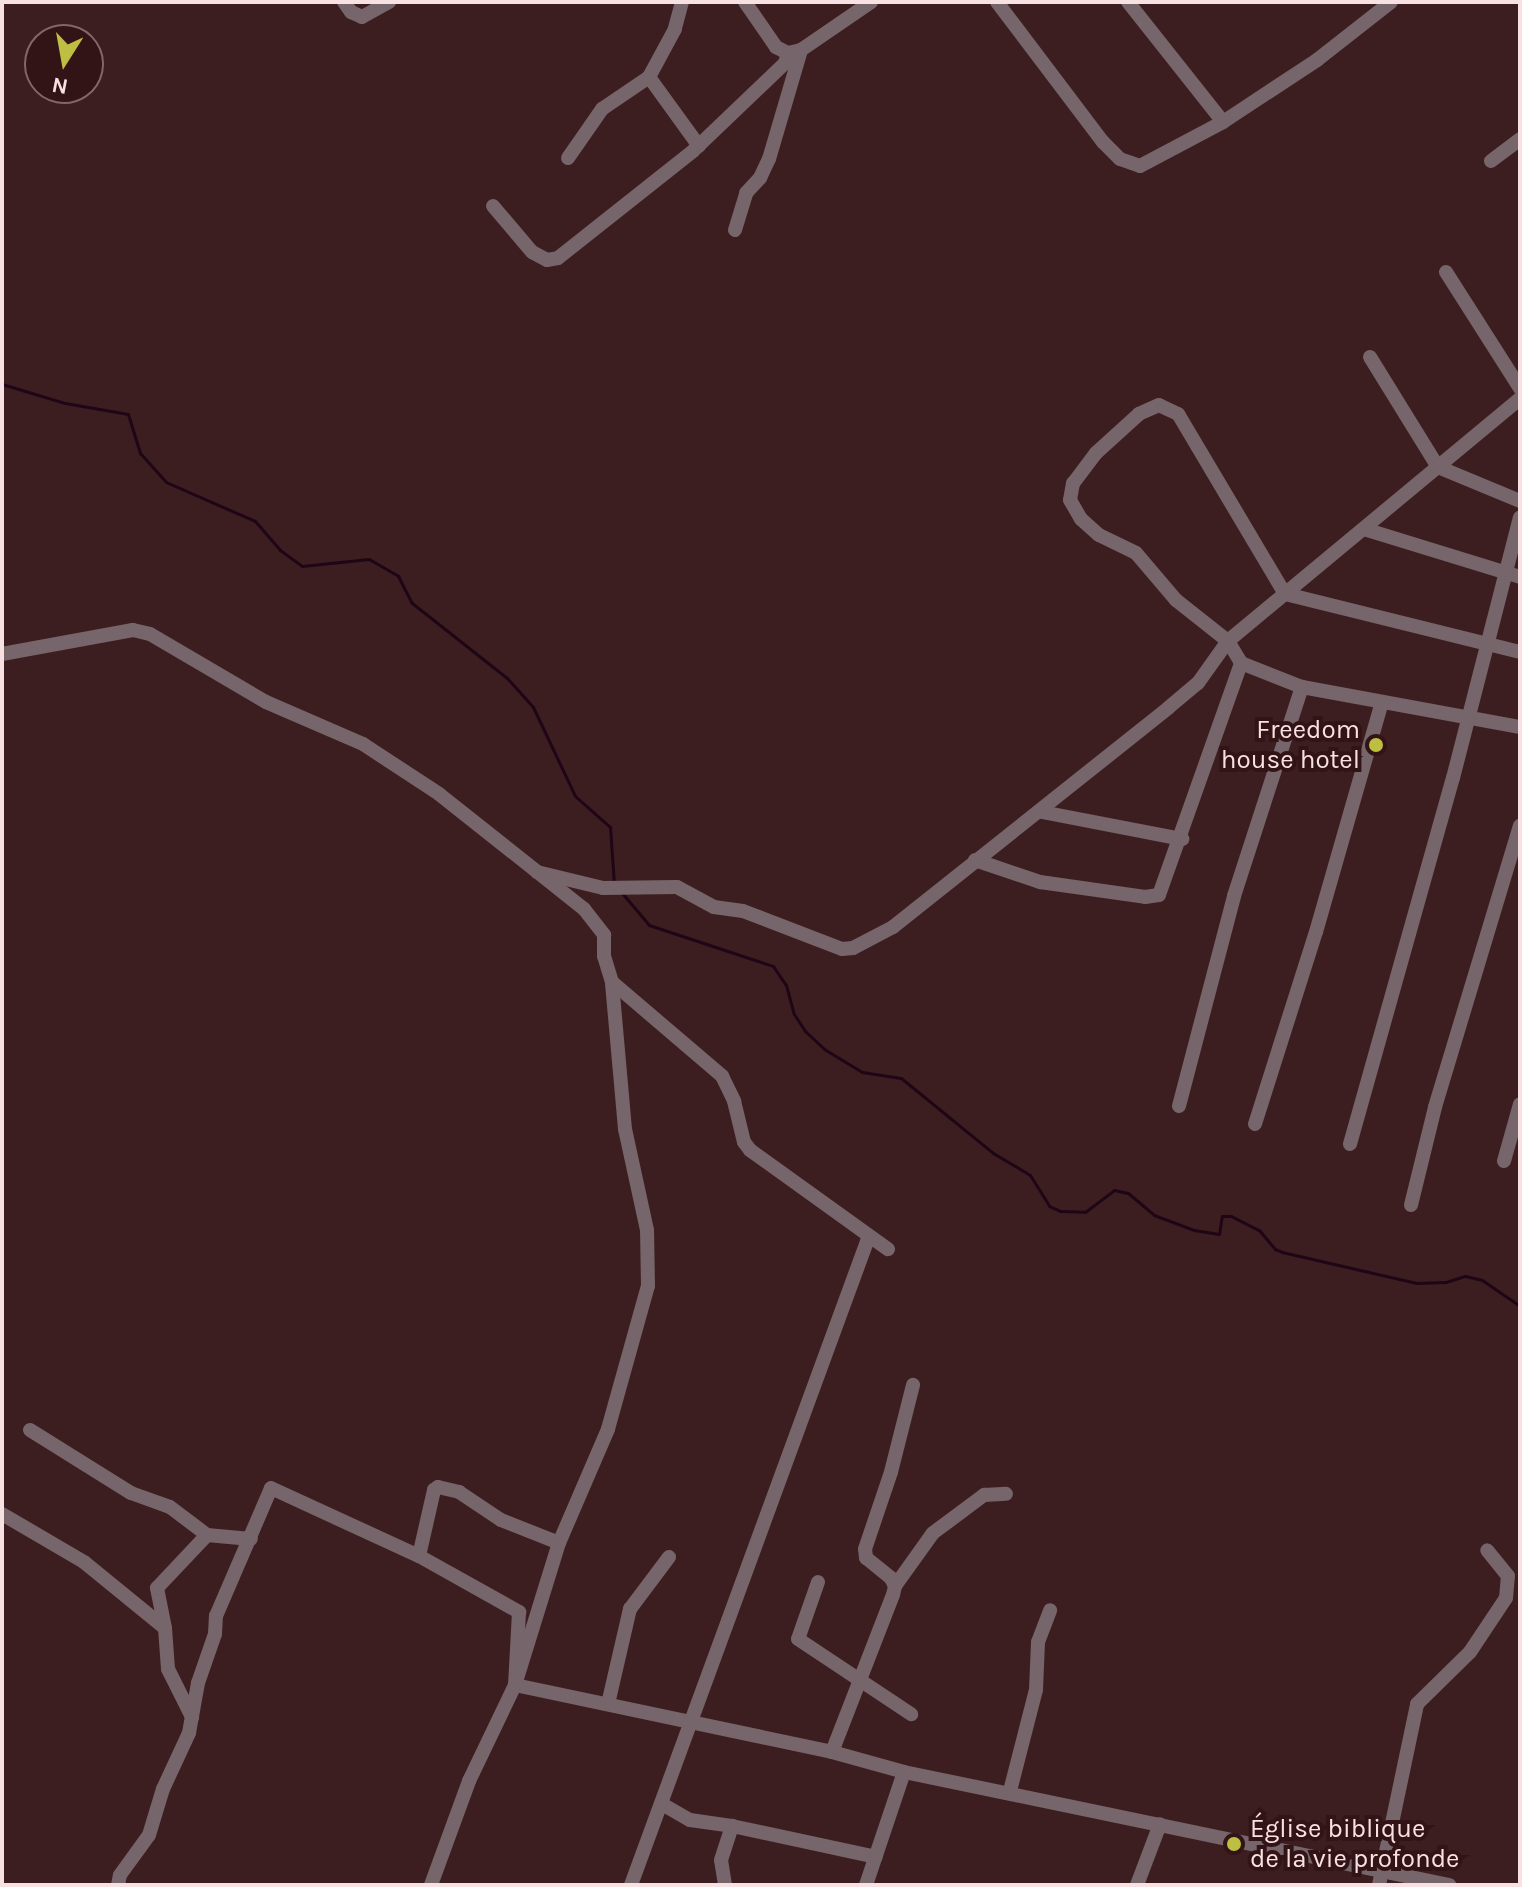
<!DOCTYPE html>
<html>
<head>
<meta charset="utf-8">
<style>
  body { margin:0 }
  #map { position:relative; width:1522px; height:1887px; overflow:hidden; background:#3d1e20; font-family:Karla,sans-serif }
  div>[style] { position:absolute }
  .stream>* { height:3px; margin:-1.5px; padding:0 1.5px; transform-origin:1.5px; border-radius:1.5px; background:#1e0617 }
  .minor>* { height:14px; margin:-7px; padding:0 7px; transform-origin:7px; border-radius:7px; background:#76656a }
  .dots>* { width:22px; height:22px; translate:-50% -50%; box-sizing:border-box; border:4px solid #331416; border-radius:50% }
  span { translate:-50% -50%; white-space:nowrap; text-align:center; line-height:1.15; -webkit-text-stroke:8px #331416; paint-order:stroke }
  .poi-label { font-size:26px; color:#f8e1e2 }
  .right { translate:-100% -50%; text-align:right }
  .left { translate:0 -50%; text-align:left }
  .frame { position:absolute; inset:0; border:4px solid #f8e1e2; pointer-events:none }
  .north { position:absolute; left:24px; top:24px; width:80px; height:80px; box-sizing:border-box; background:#331416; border:2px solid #826668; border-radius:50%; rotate:191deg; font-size:22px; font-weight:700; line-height:32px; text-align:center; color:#f8e1e2 }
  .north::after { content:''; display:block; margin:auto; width:28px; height:36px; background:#bebf42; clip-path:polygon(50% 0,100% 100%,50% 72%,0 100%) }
</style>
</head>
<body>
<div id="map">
  <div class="stream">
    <div style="left:2px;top:384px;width:66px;rotate:16.8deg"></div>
    <div style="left:65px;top:403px;width:64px;rotate:9.9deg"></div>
    <div style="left:128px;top:414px;width:41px;rotate:72.9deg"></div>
    <div style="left:140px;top:453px;width:39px;rotate:48deg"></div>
    <div style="left:166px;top:482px;width:97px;rotate:23.7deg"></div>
    <div style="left:255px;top:521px;width:38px;rotate:49deg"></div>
    <div style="left:280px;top:550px;width:27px;rotate:36deg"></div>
    <div style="left:302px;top:566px;width:67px;rotate:-6deg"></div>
    <div style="left:369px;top:559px;width:34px;rotate:30deg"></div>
    <div style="left:398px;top:576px;width:30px;rotate:63deg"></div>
    <div style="left:412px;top:603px;width:121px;rotate:38.3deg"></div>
    <div style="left:507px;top:678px;width:39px;rotate:48deg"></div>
    <div style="left:533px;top:707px;width:98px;rotate:64.7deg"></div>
    <div style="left:575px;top:796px;width:47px;rotate:41.5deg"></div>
    <div style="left:610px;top:827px;width:57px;rotate:86deg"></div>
    <div style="left:622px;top:893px;width:42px;rotate:49.8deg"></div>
    <div style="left:649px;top:925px;width:131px;rotate:18.3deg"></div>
    <div style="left:773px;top:966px;width:23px;rotate:56deg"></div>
    <div style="left:786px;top:985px;width:30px;rotate:75deg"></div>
    <div style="left:794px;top:1014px;width:20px;rotate:57deg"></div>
    <div style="left:805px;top:1031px;width:26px;rotate:43deg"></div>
    <div style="left:824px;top:1049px;width:44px;rotate:31.2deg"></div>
    <div style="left:862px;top:1072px;width:39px;rotate:9deg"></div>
    <div style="left:901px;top:1078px;width:119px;rotate:39.2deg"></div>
    <div style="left:993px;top:1153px;width:43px;rotate:30.7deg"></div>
    <div style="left:1030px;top:1175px;width:36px;rotate:58deg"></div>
    <div style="left:1049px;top:1206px;width:12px;rotate:24deg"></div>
    <div style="left:1060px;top:1211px;width:25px;rotate:2deg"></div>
    <div style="left:1085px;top:1212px;width:36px;rotate:-37deg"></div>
    <div style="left:1114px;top:1190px;width:14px;rotate:12deg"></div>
    <div style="left:1128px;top:1193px;width:34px;rotate:40deg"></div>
    <div style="left:1154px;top:1215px;width:43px;rotate:20.6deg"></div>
    <div style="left:1194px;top:1230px;width:25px;rotate:9deg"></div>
    <div style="left:1219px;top:1234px;width:18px;rotate:-81deg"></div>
    <div style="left:1222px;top:1216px;width:9px"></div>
    <div style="left:1231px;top:1216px;width:31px;rotate:27deg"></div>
    <div style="left:1259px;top:1230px;width:25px;rotate:50deg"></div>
    <div style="left:1275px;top:1249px;width:8px;rotate:23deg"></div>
    <div style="left:1282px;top:1252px;width:138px;rotate:13deg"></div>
    <div style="left:1416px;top:1283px;width:30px;rotate:-2deg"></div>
    <div style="left:1446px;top:1282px;width:20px;rotate:-18deg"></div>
    <div style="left:1465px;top:1276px;width:17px;rotate:13deg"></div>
    <div style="left:1482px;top:1280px;width:46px;rotate:34.4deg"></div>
  </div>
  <div class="minor">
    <div style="left:344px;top:2px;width:12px;rotate:55deg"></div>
    <div style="left:351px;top:12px;width:12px;rotate:24deg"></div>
    <div style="left:362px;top:17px;width:31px;rotate:-29deg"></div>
    <div style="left:682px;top:2px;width:28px;rotate:105deg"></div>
    <div style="left:675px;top:29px;width:55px;rotate:118.4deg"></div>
    <div style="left:649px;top:77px;width:85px;rotate:54.1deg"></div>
    <div style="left:745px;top:2px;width:55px;rotate:55.4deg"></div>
    <div style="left:776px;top:47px;width:13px;rotate:27deg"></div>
    <div style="left:788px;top:53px;width:13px;rotate:-13deg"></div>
    <div style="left:801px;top:50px;width:85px;rotate:-34.4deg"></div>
    <div style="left:997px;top:2px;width:176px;rotate:52.9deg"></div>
    <div style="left:1103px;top:142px;width:24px;rotate:45deg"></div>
    <div style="left:1120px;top:159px;width:21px;rotate:19deg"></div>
    <div style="left:1140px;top:166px;width:94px;rotate:-27.9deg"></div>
    <div style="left:1223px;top:122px;width:113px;rotate:-33.4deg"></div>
    <div style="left:1317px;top:60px;width:94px;rotate:-38.1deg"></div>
    <div style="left:1128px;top:2px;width:153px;rotate:51.6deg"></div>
    <div style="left:568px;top:158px;width:60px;rotate:-55.2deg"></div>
    <div style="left:602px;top:109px;width:57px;rotate:-34.2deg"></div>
    <div style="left:1491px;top:161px;width:36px;rotate:-37deg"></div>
    <div style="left:493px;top:206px;width:60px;rotate:49.7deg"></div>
    <div style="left:532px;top:252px;width:17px;rotate:28deg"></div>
    <div style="left:547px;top:260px;width:11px;rotate:-10deg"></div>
    <div style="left:558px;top:258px;width:172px;rotate:-38.4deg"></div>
    <div style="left:693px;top:151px;width:127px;rotate:-43.7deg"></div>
    <div style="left:785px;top:63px;width:10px;rotate:-73deg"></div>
    <div style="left:735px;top:230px;width:39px;rotate:-73deg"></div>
    <div style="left:746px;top:193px;width:21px;rotate:-47deg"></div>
    <div style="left:760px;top:178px;width:21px;rotate:-65deg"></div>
    <div style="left:769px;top:159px;width:114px;rotate:-73.6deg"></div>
    <div style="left:1446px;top:272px;width:138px;rotate:57.5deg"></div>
    <div style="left:1370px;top:357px;width:129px;rotate:58.3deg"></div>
    <div style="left:1438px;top:467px;width:89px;rotate:22.5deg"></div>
    <div style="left:1364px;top:529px;width:163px;rotate:17.1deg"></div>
    <div style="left:1520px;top:652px;width:242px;rotate:-166.1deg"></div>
    <div style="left:1285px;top:594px;width:209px;rotate:-120.7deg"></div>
    <div style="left:1178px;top:414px;width:21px;rotate:-155deg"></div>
    <div style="left:1159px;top:405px;width:22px;rotate:156deg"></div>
    <div style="left:1139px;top:414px;width:58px;rotate:137.8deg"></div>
    <div style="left:1096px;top:453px;width:38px;rotate:127deg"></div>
    <div style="left:1073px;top:483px;width:17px;rotate:100deg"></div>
    <div style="left:1070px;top:500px;width:22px;rotate:60deg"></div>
    <div style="left:1081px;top:519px;width:24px;rotate:42deg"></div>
    <div style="left:1099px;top:535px;width:41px;rotate:25.9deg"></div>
    <div style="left:1136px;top:553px;width:62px;rotate:49.6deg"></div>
    <div style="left:1176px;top:600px;width:66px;rotate:38.3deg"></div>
    <div style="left:1228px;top:641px;width:26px;rotate:59deg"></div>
    <div style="left:1241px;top:663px;width:66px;rotate:21.5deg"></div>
    <div style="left:1302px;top:687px;width:222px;rotate:10.4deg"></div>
    <div style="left:2px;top:654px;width:133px;rotate:-10.4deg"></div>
    <div style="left:133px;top:630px;width:17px;rotate:13deg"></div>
    <div style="left:150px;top:634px;width:134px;rotate:30.4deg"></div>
    <div style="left:266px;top:702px;width:106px;rotate:23.4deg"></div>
    <div style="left:363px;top:744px;width:91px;rotate:33.3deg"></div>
    <div style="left:439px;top:794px;width:185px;rotate:38.4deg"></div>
    <div style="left:584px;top:909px;width:33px;rotate:52deg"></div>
    <div style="left:604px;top:935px;width:21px;rotate:90deg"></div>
    <div style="left:604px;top:956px;width:27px;rotate:73deg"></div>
    <div style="left:612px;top:982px;width:145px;rotate:40.5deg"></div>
    <div style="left:722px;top:1076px;width:28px;rotate:64deg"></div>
    <div style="left:734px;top:1101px;width:42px;rotate:76.3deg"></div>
    <div style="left:744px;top:1142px;width:10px;rotate:53deg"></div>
    <div style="left:750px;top:1150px;width:170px;rotate:35.7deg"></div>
    <div style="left:1042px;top:812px;width:143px;rotate:10.9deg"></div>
    <div style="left:975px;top:860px;width:69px;rotate:18.7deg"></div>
    <div style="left:1040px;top:882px;width:106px;rotate:8.1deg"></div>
    <div style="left:1145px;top:897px;width:14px;rotate:-8deg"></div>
    <div style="left:1159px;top:895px;width:246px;rotate:-70.5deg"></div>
    <div style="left:537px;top:872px;width:68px;rotate:13.6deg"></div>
    <div style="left:603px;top:888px;width:74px;rotate:-0.8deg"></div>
    <div style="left:677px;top:887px;width:42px;rotate:28.4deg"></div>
    <div style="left:714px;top:907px;width:29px;rotate:8deg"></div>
    <div style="left:743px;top:911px;width:106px;rotate:21deg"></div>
    <div style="left:842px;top:949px;width:11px;rotate:-5deg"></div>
    <div style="left:853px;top:948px;width:45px;rotate:-27.7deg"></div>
    <div style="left:893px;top:927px;width:352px;rotate:-38.5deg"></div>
    <div style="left:1168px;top:708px;width:39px;rotate:-40deg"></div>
    <div style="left:1198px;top:683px;width:52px;rotate:-54.5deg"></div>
    <div style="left:1228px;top:641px;width:379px;rotate:-39.7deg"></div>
    <div style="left:1179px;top:1106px;width:217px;rotate:-75.3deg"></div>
    <div style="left:1234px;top:896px;width:220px;rotate:-72deg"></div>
    <div style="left:1255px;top:1124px;width:201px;rotate:-72.4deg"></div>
    <div style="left:1316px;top:932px;width:239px;rotate:-74deg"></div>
    <div style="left:1350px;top:1144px;width:380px;rotate:-74.3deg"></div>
    <div style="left:1453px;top:778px;width:269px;rotate:-75.6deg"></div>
    <div style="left:1504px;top:1161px;width:59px;rotate:-74.3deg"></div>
    <div style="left:1411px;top:1205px;width:101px;rotate:-76.2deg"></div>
    <div style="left:1435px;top:1107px;width:294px;rotate:-73.2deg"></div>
    <div style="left:30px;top:1430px;width:119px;rotate:32deg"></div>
    <div style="left:131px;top:1493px;width:41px;rotate:19.7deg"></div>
    <div style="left:170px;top:1507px;width:46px;rotate:37.1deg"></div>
    <div style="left:2px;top:1514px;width:95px;rotate:30.3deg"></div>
    <div style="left:84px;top:1562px;width:104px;rotate:39.2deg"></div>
    <div style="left:165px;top:1628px;width:41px;rotate:85.8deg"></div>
    <div style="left:168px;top:1669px;width:54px;rotate:63.4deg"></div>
    <div style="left:419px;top:1556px;width:68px;rotate:-77.2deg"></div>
    <div style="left:434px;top:1490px;width:5px;rotate:-37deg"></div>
    <div style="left:438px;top:1487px;width:22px;rotate:13deg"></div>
    <div style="left:459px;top:1492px;width:50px;rotate:33.7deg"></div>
    <div style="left:501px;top:1520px;width:62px;rotate:21.6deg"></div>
    <div style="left:818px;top:1582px;width:60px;rotate:109.3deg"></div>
    <div style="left:798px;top:1639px;width:136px;rotate:33.6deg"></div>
    <div style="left:895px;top:1586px;width:65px;rotate:-54.4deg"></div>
    <div style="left:933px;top:1533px;width:64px;rotate:-36.7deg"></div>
    <div style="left:984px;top:1495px;width:22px;rotate:-3deg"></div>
    <div style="left:165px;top:1628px;width:41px;rotate:-101.3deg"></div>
    <div style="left:157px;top:1588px;width:73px;rotate:-46.7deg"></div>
    <div style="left:207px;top:1535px;width:44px;rotate:5.2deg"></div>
    <div style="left:608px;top:1704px;width:98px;rotate:-77deg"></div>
    <div style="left:630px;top:1609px;width:65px;rotate:-53.1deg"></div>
    <div style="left:832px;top:1752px;width:75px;rotate:15.5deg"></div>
    <div style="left:904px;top:1772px;width:557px;rotate:11.71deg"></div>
    <div style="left:1010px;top:1791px;width:104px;rotate:-75.6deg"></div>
    <div style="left:1036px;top:1690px;width:48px;rotate:-87.6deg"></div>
    <div style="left:1038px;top:1642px;width:34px;rotate:-69deg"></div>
    <div style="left:662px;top:1804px;width:32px;rotate:30deg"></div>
    <div style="left:690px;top:1820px;width:42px;rotate:8.1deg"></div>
    <div style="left:118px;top:1885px;width:10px;rotate:-79deg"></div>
    <div style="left:120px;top:1875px;width:49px;rotate:-54.1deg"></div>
    <div style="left:149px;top:1835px;width:48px;rotate:-73.1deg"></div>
    <div style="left:163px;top:1789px;width:62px;rotate:-65.1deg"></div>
    <div style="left:189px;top:1733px;width:51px;rotate:-79.8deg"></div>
    <div style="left:198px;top:1683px;width:52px;rotate:-70.9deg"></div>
    <div style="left:215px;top:1634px;width:18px;rotate:-87deg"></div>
    <div style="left:216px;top:1616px;width:139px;rotate:-66.7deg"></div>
    <div style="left:271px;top:1488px;width:163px;rotate:24.7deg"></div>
    <div style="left:419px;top:1556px;width:115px;rotate:29.2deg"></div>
    <div style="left:519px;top:1612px;width:73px;rotate:93.1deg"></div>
    <div style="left:515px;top:1685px;width:324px;rotate:11.9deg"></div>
    <div style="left:832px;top:1752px;width:168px;rotate:-68.8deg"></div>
    <div style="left:893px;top:1595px;width:9px;rotate:-77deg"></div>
    <div style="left:895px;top:1586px;width:9px;rotate:-117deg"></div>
    <div style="left:891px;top:1578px;width:32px;rotate:-141deg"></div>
    <div style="left:866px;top:1558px;width:9px;rotate:-96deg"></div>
    <div style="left:865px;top:1549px;width:81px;rotate:-71.3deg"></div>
    <div style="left:891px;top:1472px;width:90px;rotate:-75.8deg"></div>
    <div style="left:431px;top:1885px;width:111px;rotate:-69.9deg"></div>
    <div style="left:469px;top:1781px;width:106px;rotate:-64.4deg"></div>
    <div style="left:515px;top:1685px;width:149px;rotate:-72.8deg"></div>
    <div style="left:559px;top:1543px;width:124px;rotate:-66.7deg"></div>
    <div style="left:608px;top:1429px;width:148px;rotate:-74.4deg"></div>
    <div style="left:648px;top:1286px;width:56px;rotate:-91deg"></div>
    <div style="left:647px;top:1230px;width:103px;rotate:-102.3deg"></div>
    <div style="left:625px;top:1129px;width:148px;rotate:-95.1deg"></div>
    <div style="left:631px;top:1885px;width:691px;rotate:-69.86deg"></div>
    <div style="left:725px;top:1885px;width:25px;rotate:-99deg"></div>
    <div style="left:721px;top:1860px;width:36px;rotate:-72deg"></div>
    <div style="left:732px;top:1826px;width:147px;rotate:12.1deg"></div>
    <div style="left:866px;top:1885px;width:119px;rotate:-71.4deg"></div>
    <div style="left:1137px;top:1885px;width:65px;rotate:-69.3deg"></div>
    <div style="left:1379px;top:1885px;width:185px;rotate:-78.1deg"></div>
    <div style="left:1417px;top:1704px;width:74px;rotate:-44.5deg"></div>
    <div style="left:1470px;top:1652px;width:65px;rotate:-56.3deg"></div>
    <div style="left:1506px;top:1598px;width:22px;rotate:-85deg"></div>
    <div style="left:1508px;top:1576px;width:33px;rotate:-129deg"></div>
  </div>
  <div class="dots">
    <div style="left:1376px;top:745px;background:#bebf42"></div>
    <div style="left:1234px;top:1844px;background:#bebf42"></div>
  </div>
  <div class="poi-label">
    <span class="right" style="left:1360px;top:745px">Freedom<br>house hotel</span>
    <span class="left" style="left:1250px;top:1844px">Église biblique<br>de la vie profonde</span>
  </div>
  <div class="frame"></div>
  <div class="north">N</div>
</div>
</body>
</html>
